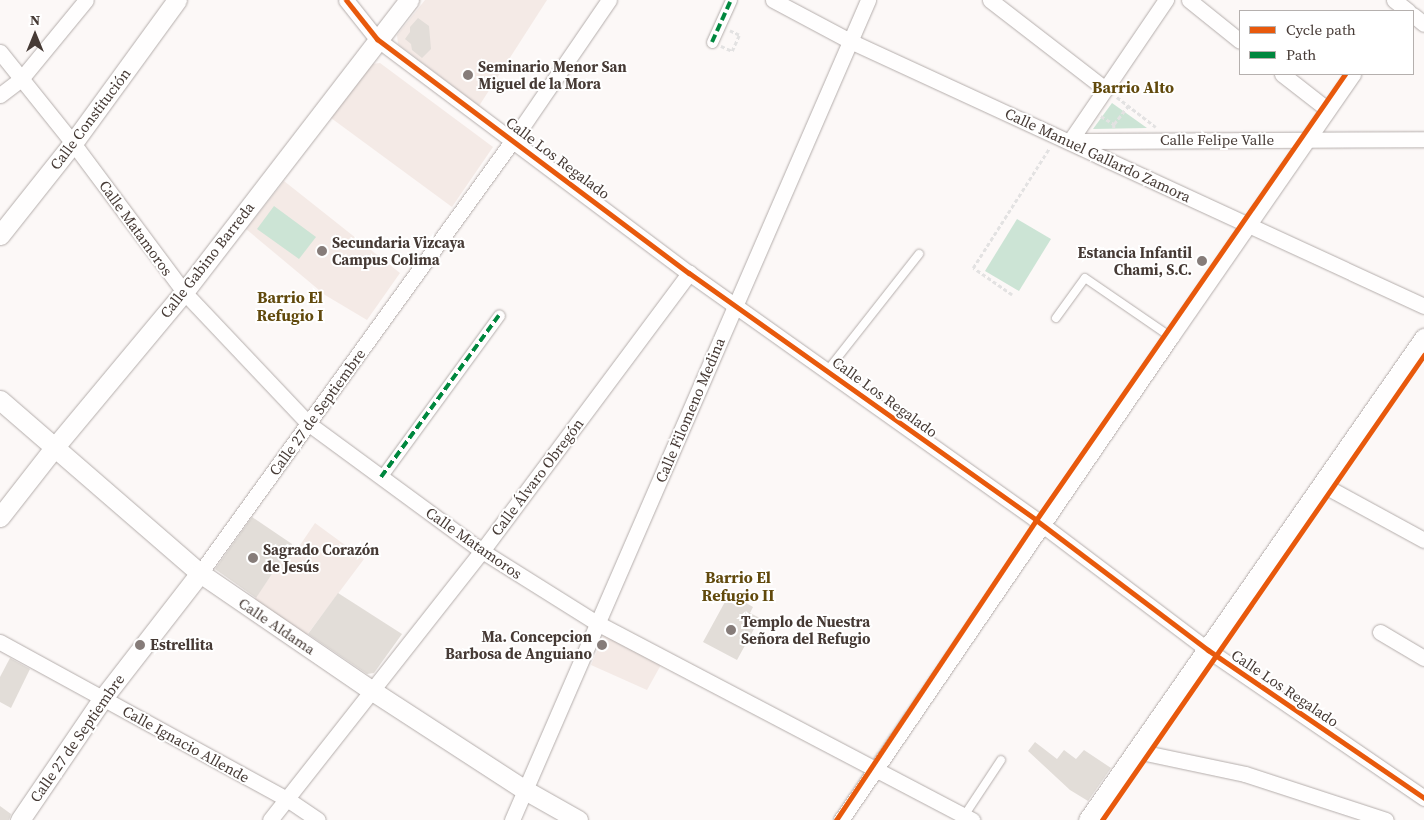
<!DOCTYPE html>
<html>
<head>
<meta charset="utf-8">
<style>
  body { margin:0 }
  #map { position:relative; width:1424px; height:820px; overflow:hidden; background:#fcf8f7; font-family:"Source Serif 4",serif }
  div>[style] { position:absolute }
  .built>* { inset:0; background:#f4eae6 }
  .green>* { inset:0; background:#cce4d5 }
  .building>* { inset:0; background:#e2ddd8 }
  .path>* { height:2.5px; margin-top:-1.25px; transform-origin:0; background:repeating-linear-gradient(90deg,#e3e2e2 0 4px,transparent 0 6.5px) }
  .roads { filter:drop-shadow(0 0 1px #b4adab) drop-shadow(0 0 1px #b4adab) }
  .service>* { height:8px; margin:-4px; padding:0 4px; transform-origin:4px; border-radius:4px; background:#fffefe }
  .pedestrian>* { height:11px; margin:-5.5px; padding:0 5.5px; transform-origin:5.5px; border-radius:5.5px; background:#fffefe }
  .minor>* { height:15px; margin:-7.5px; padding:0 7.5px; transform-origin:7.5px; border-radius:7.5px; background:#fffefe }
  .tertiary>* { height:19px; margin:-9.5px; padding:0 9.5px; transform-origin:9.5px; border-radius:9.5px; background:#fffefe }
  .quiet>* { height:4px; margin-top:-2px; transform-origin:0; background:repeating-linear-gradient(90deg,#00873e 0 8px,transparent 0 12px) }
  .cycleway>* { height:5px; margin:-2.5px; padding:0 2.5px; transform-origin:2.5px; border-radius:2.5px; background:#e8590c }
  .dots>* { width:14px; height:14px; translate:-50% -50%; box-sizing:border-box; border:2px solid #fff; border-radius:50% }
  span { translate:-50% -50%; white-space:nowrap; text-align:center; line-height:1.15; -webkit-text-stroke:4px #fff; paint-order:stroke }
  .poi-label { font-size:15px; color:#463a35; font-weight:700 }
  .left { translate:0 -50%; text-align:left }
  .right { translate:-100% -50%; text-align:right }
  .street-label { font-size:15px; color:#463a35 }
  .neighbourhood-label { font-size:16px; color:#61490c; font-weight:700 }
  .legend { position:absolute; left:1239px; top:10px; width:175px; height:65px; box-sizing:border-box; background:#fff; border:1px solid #b5b0ae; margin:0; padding:6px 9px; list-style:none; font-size:15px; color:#463a35 }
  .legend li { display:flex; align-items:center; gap:10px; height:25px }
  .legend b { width:25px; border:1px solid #b5b0ae }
  .north { position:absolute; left:10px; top:10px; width:50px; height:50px; -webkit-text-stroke:4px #fff; paint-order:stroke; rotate:0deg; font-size:14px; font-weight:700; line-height:20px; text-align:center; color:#463a35 }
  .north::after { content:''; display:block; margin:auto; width:18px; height:22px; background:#463a35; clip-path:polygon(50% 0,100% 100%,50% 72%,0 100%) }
</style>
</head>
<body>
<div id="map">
  <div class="built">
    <div style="clip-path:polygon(425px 0,547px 0,479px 106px,398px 44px,397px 35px)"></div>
    <div style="clip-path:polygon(380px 63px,493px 147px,452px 207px,331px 118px,372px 64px)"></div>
    <div style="clip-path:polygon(284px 181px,400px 273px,367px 320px,325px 295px,246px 229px)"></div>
    <div style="clip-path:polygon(315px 523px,364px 559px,307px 635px,254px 600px,292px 545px,298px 548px)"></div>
    <div style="clip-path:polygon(605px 633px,662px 663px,647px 690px,591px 665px)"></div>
  </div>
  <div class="green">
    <div style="clip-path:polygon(1112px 103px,1147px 128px,1093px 129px)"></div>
    <div style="clip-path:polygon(274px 206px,316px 237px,299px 259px,257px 229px)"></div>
    <div style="clip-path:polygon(1017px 219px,1051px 239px,1019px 291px,985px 271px)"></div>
  </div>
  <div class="building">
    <div style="clip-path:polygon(418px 18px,429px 26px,431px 49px,422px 58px,412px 50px,411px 44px,405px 39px,410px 32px,410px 27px)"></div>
    <div style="clip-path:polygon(252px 517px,292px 544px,256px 598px,215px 569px)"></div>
    <div style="clip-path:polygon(338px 593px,402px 634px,374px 673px,367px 674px,308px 634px)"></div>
    <div style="clip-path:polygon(726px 600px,737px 606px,741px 600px,753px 607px,750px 613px,760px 618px,737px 660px,703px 642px)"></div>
    <div style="clip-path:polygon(10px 658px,30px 669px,11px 708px,0 702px,0 677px)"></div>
    <div style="clip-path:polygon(1035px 742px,1057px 759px,1064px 750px,1076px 759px,1084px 750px,1111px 768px,1088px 801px,1070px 790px,1028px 751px)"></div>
    <div style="clip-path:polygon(0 806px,11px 814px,9px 820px,0 820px)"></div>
  </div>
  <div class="path">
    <div style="left:721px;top:46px;width:12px;rotate:24deg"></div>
    <div style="left:732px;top:51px;width:17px;rotate:-66deg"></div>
    <div style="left:739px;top:35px;width:10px;rotate:-156deg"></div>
    <div style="left:1117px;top:97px;width:49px;rotate:37.6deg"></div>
    <div style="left:1101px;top:116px;width:15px;rotate:32deg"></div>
    <div style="left:1114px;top:124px;width:5px;rotate:90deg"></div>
    <div style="left:1114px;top:124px;width:23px;rotate:-52deg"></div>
    <div style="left:1012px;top:295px;width:47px;rotate:-145.3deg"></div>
    <div style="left:973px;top:268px;width:143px;rotate:-57.5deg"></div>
  </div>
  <div class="roads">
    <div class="service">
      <div style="left:1056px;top:318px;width:49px;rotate:-54.1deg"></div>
      <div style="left:1085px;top:278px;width:104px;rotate:34.5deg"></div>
      <div style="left:827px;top:371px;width:149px;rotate:-51.8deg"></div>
      <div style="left:964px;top:816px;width:67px;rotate:-56.5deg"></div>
    </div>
    <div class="pedestrian">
      <div style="left:712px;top:42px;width:46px;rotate:-65.7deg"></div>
      <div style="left:381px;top:477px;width:200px;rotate:-53.9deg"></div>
    </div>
    <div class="minor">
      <div style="left:346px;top:0;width:50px;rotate:51.5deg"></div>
      <div style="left:377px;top:39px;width:390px;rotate:36.9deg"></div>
      <div style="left:689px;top:273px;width:426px;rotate:35.4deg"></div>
      <div style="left:1036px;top:520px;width:216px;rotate:37.1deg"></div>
      <div style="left:1208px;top:650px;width:262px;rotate:34.4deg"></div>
      <div style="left:773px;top:0;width:87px;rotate:28deg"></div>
      <div style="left:850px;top:41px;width:632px;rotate:24.78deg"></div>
      <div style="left:990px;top:0;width:145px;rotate:37.7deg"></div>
      <div style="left:1189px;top:0;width:65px;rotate:38.8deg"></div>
      <div style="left:1394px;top:0;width:18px;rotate:38deg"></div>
      <div style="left:1413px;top:15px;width:14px;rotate:39deg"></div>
      <div style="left:0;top:52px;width:117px;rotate:51.3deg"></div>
      <div style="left:73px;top:143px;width:186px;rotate:53.3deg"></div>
      <div style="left:184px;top:292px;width:182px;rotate:46.6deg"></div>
      <div style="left:309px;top:424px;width:215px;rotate:36.3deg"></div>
      <div style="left:482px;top:551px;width:136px;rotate:32.1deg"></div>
      <div style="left:597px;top:623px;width:424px;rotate:27.7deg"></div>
      <div style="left:1282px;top:74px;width:58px;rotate:38deg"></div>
      <div style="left:0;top:95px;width:26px;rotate:-37deg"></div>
      <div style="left:21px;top:79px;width:102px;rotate:-50.6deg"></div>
      <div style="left:1070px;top:141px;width:171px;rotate:-55.8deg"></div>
      <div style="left:1074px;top:141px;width:350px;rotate:-0.3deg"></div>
      <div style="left:1323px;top:485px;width:115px;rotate:28.6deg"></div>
      <div style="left:200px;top:573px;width:534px;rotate:-54.14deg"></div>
      <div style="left:513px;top:140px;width:170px;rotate:-55.6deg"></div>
      <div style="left:1380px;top:632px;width:51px;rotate:30.6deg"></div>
      <div style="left:0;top:642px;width:327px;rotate:28.7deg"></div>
      <div style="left:287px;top:799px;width:37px;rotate:34deg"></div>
      <div style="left:1136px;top:751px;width:111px;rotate:11.9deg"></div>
      <div style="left:1245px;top:774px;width:148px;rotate:18.1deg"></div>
      <div style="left:270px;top:820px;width:342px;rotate:-51.8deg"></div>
      <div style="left:482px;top:551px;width:347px;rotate:-53.3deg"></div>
      <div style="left:512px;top:820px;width:894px;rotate:-66.53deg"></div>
      <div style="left:841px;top:820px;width:585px;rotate:-55.66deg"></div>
      <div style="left:1171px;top:337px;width:320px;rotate:-55.3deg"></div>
    </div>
    <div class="tertiary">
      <div style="left:0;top:235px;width:117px;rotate:-51.6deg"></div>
      <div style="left:73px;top:143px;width:177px;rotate:-54deg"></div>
      <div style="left:0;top:400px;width:264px;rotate:40.9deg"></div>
      <div style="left:200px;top:573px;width:207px;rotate:34.4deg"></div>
      <div style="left:371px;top:690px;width:184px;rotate:33deg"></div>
      <div style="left:525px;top:790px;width:61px;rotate:29.5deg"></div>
      <div style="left:0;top:517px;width:88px;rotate:-52deg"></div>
      <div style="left:54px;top:448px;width:203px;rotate:-50.2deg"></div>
      <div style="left:184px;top:292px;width:369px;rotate:-52.4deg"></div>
      <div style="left:20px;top:820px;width:148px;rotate:-55.8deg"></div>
      <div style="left:103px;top:698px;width:158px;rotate:-52.2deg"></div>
      <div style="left:1088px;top:820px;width:588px;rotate:-55.12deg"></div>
    </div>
  </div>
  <div class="quiet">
    <div style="left:712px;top:42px;width:46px;rotate:-65.7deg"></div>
    <div style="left:381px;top:477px;width:200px;rotate:-53.9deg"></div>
  </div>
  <div class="cycleway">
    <div style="left:346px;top:0;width:50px;rotate:51.5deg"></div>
    <div style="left:377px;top:39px;width:390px;rotate:36.9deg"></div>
    <div style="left:689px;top:273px;width:426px;rotate:35.4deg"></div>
    <div style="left:1036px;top:520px;width:216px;rotate:37.1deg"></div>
    <div style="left:1208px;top:650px;width:262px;rotate:34.4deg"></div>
    <div style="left:836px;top:820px;width:361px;rotate:-56.3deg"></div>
    <div style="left:1036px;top:520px;width:543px;rotate:-55.28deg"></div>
    <div style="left:1102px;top:820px;width:566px;rotate:-55.3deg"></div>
  </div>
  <div class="dots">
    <div style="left:468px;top:75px;background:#867c79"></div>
    <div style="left:322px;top:251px;background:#867c79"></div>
    <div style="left:1202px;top:261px;background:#867c79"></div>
    <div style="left:253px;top:558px;background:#867c79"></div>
    <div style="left:731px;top:630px;background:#867c79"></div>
    <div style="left:140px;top:645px;background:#867c79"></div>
    <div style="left:602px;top:645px;background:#867c79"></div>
  </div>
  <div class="poi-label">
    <span class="left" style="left:478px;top:75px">Seminario Menor San<br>Miguel de la Mora</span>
    <span class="left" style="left:332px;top:251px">Secundaria Vizcaya<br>Campus Colima</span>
    <span class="right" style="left:1192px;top:261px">Estancia Infantil<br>Chami, S.C.</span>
    <span class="left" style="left:263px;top:558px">Sagrado Corazón<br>de Jesús</span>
    <span class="left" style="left:741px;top:630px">Templo de Nuestra<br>Señora del Refugio</span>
    <span class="right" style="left:592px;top:645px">Ma. Concepcion<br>Barbosa de Anguiano</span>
    <span class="left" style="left:150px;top:645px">Estrellita</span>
  </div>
  <div class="street-label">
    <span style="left:90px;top:119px;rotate:-53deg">Calle Constitución</span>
    <span style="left:1217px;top:140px">Calle Felipe Valle</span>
    <span style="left:1098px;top:155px;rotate:25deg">Calle Manuel Gallardo Zamora</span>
    <span style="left:558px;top:158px;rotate:37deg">Calle Los Regalado</span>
    <span style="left:136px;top:228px;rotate:54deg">Calle Matamoros</span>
    <span style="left:207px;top:260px;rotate:-52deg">Calle Gabino Barreda</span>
    <span style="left:885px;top:397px;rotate:36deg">Calle Los Regalado</span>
    <span style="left:690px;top:410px;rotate:-67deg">Calle Filomeno Medina</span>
    <span style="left:317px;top:412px;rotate:-54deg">Calle 27 de Septiembre</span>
    <span style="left:537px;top:477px;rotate:-53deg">Calle Álvaro Obregón</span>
    <span style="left:474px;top:543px;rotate:35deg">Calle Matamoros</span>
    <span style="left:277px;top:626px;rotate:34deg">Calle Aldama</span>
    <span style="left:1285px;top:688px;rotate:34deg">Calle Los Regalado</span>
    <span style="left:77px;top:738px;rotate:-55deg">Calle 27 de Septiembre</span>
    <span style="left:186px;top:744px;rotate:29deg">Calle Ignacio Allende</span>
  </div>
  <div class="neighbourhood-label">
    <span style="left:1133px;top:87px">Barrio Alto</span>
    <span style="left:290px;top:306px">Barrio El<br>Refugio I</span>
    <span style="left:738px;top:586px">Barrio El<br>Refugio II</span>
  </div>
  <ul class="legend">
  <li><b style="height:6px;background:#e8590c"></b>Cycle path</li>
  <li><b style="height:6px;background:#00873e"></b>Path</li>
  </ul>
  <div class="north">N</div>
</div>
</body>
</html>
